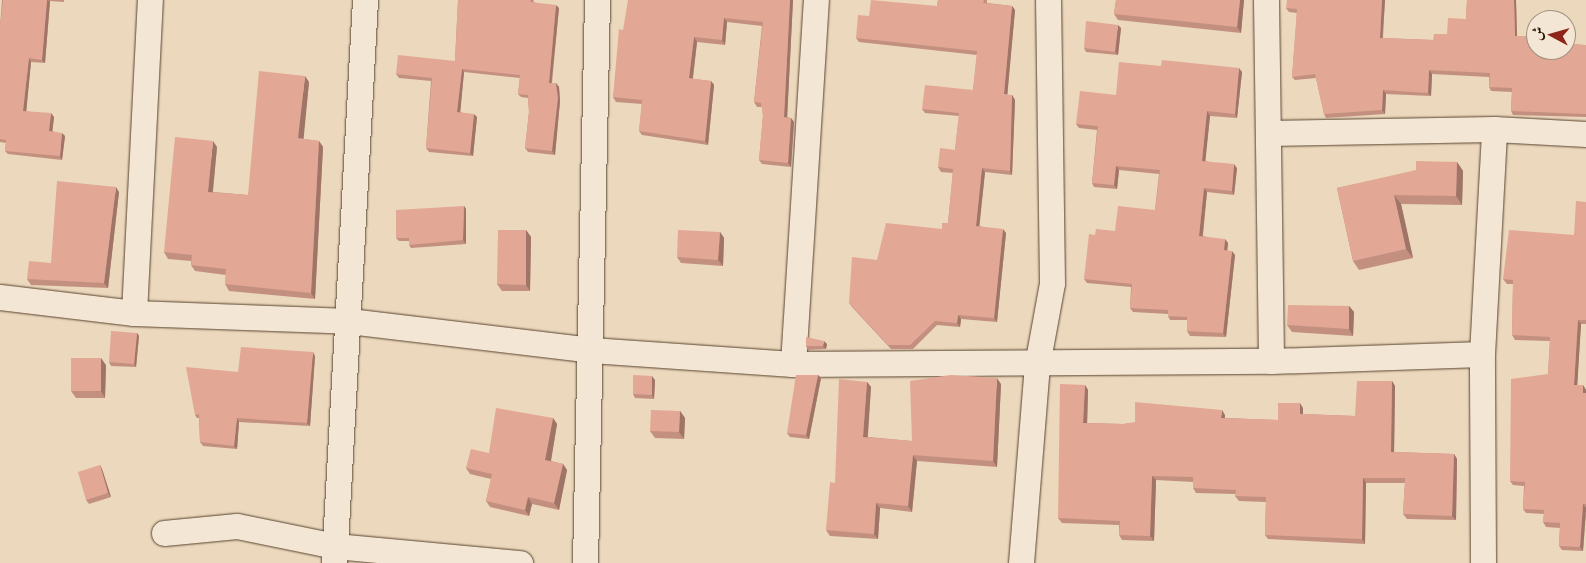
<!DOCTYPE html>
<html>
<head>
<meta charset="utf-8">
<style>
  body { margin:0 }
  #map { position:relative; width:1586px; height:563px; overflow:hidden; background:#ecd8bd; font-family:"Libre Caslon Text",Amiri,serif }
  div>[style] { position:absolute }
  .roads { filter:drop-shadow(0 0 1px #58442f) drop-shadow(0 0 1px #58442f) }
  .minor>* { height:25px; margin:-12.5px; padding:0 12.5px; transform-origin:12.5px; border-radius:12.5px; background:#f3e6d4 }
  .wall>* { inset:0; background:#c39080 }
  .shaded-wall>* { inset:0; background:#9f7568 }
  .building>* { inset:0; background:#e3a795 }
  span { translate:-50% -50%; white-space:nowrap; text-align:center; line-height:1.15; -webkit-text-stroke:4px #f3e6d4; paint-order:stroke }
  .north { position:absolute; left:1526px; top:10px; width:50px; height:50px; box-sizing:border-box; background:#f3e6d4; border:1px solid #a1917f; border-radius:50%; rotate:276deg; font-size:14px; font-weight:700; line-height:20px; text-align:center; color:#261200 }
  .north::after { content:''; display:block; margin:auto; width:18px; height:22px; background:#8f2418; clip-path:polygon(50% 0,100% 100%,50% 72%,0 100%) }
</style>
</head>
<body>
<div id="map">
  <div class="roads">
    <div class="minor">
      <div style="left:1266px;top:0;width:361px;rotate:89.2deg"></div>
      <div style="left:1268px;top:133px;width:226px;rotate:-1deg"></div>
      <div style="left:1494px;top:129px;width:92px;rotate:3.1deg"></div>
      <div style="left:0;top:297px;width:135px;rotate:6.8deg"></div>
      <div style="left:134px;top:313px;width:215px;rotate:2.1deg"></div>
      <div style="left:349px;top:321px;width:244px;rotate:6.8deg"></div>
      <div style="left:591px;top:350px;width:202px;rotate:4deg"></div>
      <div style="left:793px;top:364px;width:478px;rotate:-0.4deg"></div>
      <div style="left:1271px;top:361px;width:211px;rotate:-1.9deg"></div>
      <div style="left:134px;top:313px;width:313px;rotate:-87.1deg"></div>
      <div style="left:793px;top:364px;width:365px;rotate:-86.4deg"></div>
      <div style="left:164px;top:533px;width:73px;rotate:-5.5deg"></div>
      <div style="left:237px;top:526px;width:100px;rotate:11.5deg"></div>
      <div style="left:335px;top:546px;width:186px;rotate:5.3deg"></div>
      <div style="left:334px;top:563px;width:564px;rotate:-86.85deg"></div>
      <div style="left:585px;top:563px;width:563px;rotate:-88.78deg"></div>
      <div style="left:1021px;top:563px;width:199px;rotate:-85.4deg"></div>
      <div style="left:1037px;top:365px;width:83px;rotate:-79.6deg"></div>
      <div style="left:1052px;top:283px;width:283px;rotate:-90.8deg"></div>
      <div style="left:1483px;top:563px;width:209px;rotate:-90.3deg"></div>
      <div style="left:1482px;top:354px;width:225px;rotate:-86.9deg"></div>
    </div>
  </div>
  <div class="wall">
    <div style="clip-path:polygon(2px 0,64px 0,64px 2px,50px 1px,45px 63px,31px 62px,26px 111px,54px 117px,52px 131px,65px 136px,62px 160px,8px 154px,5px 151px,6px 143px,0 142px,0 26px)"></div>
    <div style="clip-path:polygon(458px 0,534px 0,533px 2px,559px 8px,552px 83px,556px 83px,559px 87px,560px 101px,555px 155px,528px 152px,525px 148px,529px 112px,528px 98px,521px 97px,518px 94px,520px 78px,464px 72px,460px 112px,477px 117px,473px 156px,429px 152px,426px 148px,431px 81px,399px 78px,396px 74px,455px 61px)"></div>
    <div style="clip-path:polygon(793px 0,787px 117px,791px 118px,794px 122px,791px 167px,762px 164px,759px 160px,763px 116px,762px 107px,757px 107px,754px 102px,762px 26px,727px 22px,725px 45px,697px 42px,693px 79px,711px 81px,714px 85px,708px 145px,642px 135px,639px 131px,642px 104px,616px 102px,613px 97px,623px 30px)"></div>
    <div style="clip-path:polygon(938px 0,987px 0,987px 3px,1012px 6px,1015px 10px,1007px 95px,1012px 95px,1015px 100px,1012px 175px,985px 172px,979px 226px,1006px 233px,997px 322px,961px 319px,960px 327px,937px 325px,913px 349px,891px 349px,852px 307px,849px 303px,877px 260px,942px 229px,948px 223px,953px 173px,941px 172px,938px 167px,955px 150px,959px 116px,925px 113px,922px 109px,973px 90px,977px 55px,859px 42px,856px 38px,869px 16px,937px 6px)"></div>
    <div style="clip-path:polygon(1116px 0,1244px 0,1241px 33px,1118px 20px,1114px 14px)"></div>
    <div style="clip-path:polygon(1385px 0,1383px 38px,1433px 40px,1447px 34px,1466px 19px,1467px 0,1516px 0,1517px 36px,1533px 40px,1533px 42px,1586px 45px,1586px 117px,1513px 115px,1511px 111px,1512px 92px,1491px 91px,1489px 87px,1489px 77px,1432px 74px,1431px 96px,1386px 94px,1385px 114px,1326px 118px,1324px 114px,1316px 78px,1295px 80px,1292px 77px,1297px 13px,1289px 12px,1286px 8px)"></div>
    <div style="clip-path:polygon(1121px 28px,1118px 55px,1086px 52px,1084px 48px)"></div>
    <div style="clip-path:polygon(1161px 66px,1242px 72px,1237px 118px,1210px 116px,1205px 161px,1237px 168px,1234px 195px,1207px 192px,1203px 236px,1228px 243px,1227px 250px,1235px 255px,1226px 337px,1190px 336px,1187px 331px,1187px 320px,1170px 320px,1168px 316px,1168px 314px,1133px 312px,1130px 308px,1131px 287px,1087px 283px,1084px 279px,1095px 235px,1115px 231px,1155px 210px,1159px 174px,1119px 170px,1117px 189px,1094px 187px,1092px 183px,1097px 130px,1079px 128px,1076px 124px,1116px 95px)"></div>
    <div style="clip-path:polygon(309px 82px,303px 139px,319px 141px,323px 147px,315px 299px,229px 291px,225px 284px,226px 275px,195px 271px,191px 265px,191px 261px,168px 259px,164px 252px,217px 147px,213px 192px,248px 195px)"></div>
    <div style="clip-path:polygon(1457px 162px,1463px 171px,1462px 205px,1401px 204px,1413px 258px,1359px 270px,1353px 261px,1337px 188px)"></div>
    <div style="clip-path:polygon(119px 192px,108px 288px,31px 285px,27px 279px,51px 263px)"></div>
    <div style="clip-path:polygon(1586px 202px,1586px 324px,1581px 324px,1577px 385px,1583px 385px,1586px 390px,1586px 514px,1583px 551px,1562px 550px,1559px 546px,1560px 528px,1546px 527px,1543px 522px,1544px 514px,1526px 513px,1523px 509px,1524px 486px,1513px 485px,1510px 481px,1548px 374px,1550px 341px,1515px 340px,1512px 335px,1513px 284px,1507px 284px,1503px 279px,1574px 235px)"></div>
    <div style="clip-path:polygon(464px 206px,466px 209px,466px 244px,411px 248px,409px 245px,409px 241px,399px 241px,396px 238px)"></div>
    <div style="clip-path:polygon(526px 230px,531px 237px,530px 291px,502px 291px,497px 284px)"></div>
    <div style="clip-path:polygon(720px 232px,724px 238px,723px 266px,681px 263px,677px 257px)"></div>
    <div style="clip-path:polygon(1349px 306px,1354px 312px,1353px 336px,1292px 332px,1287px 325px)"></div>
    <div style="clip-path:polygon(137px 333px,139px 336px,136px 367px,111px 366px,109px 362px)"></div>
    <div style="clip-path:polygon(827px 344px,826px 349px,808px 350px,806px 346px)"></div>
    <div style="clip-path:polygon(315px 356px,310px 426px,239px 422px,237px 449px,203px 446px,200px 442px,199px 418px,197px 418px,195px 415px,238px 372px)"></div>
    <div style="clip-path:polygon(106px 365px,105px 398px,76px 398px,71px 391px)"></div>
    <div style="clip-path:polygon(818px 375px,821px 378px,809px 439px,790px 437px,787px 433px)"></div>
    <div style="clip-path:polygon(655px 380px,654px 399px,635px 398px,633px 394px)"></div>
    <div style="clip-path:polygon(1392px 381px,1395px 386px,1394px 452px,1454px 454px,1457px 459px,1456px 520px,1407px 519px,1403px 514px,1405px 483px,1366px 483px,1365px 544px,1268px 539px,1265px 535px,1266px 502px,1239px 501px,1235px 496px,1235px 494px,1196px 493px,1193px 488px,1193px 482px,1156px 480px,1154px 541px,1122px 540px,1119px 535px,1119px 525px,1062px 523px,1058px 518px,1085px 385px,1088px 390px,1087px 423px,1123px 424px,1225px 415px,1225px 418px,1278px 420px,1303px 408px,1303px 414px,1355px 416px)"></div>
    <div style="clip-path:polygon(867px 382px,871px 387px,868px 437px,912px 441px,1001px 384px,997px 467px,917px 461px,912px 512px,880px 508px,878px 539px,830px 536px,826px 530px,835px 483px)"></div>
    <div style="clip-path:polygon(680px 411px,685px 418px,684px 439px,655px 438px,650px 431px)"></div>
    <div style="clip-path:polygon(553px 418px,557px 424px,551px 461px,563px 464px,567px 470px,559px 510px,532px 504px,529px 516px,490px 507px,486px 501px,491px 479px,470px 474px,466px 468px,489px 453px)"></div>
    <div style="clip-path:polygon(100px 465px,102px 469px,111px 497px,89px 504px,86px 500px)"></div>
  </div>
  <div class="shaded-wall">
    <div style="clip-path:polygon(47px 0,50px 1px,45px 63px,42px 60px)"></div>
    <div style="clip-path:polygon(790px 0,793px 0,787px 121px,784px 117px)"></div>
    <div style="clip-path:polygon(1240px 0,1244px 0,1241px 33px,1237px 27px)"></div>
    <div style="clip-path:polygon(1382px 0,1385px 0,1382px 42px,1380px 38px)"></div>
    <div style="clip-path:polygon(1514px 0,1516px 0,1517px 39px,1515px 36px)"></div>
    <div style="clip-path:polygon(556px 5px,559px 8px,551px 86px,549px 83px)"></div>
    <div style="clip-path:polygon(1012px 6px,1015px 10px,1007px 99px,1004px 94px)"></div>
    <div style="clip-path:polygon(724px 18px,727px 22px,725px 45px,722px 40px)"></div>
    <div style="clip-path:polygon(1118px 25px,1121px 28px,1118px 55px,1115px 52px)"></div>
    <div style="clip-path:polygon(694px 37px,697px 42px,692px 83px,689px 78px)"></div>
    <div style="clip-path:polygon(29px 58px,31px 62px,26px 114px,23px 111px)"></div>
    <div style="clip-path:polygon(1239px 68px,1242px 72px,1237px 118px,1235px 114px)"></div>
    <div style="clip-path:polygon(462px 69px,464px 72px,460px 115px,457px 112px)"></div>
    <div style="clip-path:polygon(1429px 70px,1432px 74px,1431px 96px,1428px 93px)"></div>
    <div style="clip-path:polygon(305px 76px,309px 82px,303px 145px,298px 138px)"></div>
    <div style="clip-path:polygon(711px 81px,714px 85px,708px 145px,705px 141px)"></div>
    <div style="clip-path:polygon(556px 83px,559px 87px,560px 101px,555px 155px,552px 151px)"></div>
    <div style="clip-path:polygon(1383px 90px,1386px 94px,1385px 114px,1382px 110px)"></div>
    <div style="clip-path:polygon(1012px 95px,1015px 100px,1012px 175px,1010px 171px)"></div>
    <div style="clip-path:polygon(1207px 111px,1210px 116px,1205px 165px,1202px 161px)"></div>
    <div style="clip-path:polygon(51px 113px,54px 117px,52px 135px,49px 131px)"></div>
    <div style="clip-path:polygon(474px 114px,477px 117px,473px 156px,470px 153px)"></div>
    <div style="clip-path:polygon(791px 118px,794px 122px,791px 167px,788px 163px)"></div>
    <div style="clip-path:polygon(62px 133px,65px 136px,62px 160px,60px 156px)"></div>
    <div style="clip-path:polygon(213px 141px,217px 147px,212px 198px,208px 192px)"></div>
    <div style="clip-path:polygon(319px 141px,323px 147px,315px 299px,311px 293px)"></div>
    <div style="clip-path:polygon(1457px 162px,1463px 171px,1462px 205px,1456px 196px)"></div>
    <div style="clip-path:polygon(1234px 164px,1237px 168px,1234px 195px,1232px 191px)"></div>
    <div style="clip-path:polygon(1116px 166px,1119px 170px,1117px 189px,1114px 185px)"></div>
    <div style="clip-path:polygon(982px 168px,985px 172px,979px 230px,976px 226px)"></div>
    <div style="clip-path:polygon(116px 187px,119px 192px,108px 288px,104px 283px)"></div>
    <div style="clip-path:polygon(1204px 188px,1207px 192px,1202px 240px,1199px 236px)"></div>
    <div style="clip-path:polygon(1394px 195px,1401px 204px,1413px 258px,1406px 249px)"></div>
    <div style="clip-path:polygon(464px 206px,466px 209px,466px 244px,463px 240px)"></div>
    <div style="clip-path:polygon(1003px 229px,1006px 233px,997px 322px,994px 318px)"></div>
    <div style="clip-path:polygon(526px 230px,531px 237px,530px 291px,526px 285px)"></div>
    <div style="clip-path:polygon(720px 232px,724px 238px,723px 266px,718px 260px)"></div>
    <div style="clip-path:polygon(1225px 239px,1228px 243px,1227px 254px,1224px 250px)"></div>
    <div style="clip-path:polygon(1232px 251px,1235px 255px,1226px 337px,1223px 333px)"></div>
    <div style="clip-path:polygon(1349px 306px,1354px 312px,1353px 336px,1349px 329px)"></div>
    <div style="clip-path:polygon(958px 315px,961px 319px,960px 327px,957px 323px)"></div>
    <div style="clip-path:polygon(1578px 320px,1581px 324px,1577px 390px,1574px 385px)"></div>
    <div style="clip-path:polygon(137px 333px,139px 336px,136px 367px,134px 364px)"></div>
    <div style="clip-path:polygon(824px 341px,827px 344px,826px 349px,823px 346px)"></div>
    <div style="clip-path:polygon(313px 352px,315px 356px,310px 426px,307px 423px)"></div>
    <div style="clip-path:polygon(101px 358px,106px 365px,105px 398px,101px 391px)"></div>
    <div style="clip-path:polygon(818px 375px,821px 378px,809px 439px,806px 435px)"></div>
    <div style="clip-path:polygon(652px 376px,655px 380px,654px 399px,652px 395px)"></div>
    <div style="clip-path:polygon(997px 378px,1001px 384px,997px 467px,993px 461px)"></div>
    <div style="clip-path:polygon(1392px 381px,1395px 386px,1394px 457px,1391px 452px)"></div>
    <div style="clip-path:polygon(867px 382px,871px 387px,867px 443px,863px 437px)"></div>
    <div style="clip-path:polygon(1085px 385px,1088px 390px,1087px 428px,1083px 423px)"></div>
    <div style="clip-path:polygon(1583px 385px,1586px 390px,1586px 398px,1583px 393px)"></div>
    <div style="clip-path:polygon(1300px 403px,1303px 408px,1303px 419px,1300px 414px)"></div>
    <div style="clip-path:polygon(1222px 410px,1225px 415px,1225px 423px,1221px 418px)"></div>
    <div style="clip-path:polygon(680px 411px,685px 418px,684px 439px,679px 432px)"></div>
    <div style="clip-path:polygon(237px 418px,239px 422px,237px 449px,234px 446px)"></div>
    <div style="clip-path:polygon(553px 418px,557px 424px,550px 466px,545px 460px)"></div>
    <div style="clip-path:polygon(1454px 454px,1457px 459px,1456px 520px,1452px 516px)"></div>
    <div style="clip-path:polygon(913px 455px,917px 461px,912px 512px,908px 506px)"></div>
    <div style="clip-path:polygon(563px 464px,567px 470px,559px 510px,554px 503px)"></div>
    <div style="clip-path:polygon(100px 465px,102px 469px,111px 497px,108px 493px)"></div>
    <div style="clip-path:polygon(1152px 476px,1156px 480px,1154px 541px,1150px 536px)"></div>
    <div style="clip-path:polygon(1363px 478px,1366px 483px,1365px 544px,1362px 539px)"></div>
    <div style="clip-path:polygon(528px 497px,532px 504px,529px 516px,525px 510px)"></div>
    <div style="clip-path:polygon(876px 503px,880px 508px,878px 539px,874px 534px)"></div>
    <div style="clip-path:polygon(1583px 504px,1586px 508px,1583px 551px,1580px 547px)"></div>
  </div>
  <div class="building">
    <div style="clip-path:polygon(3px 0,47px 0,42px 60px,29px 58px,23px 111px,51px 113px,49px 131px,62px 133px,60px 156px,5px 151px,6px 140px,0 139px,0 26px)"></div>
    <div style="clip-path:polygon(458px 0,531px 0,530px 2px,556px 5px,549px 83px,556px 83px,558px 98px,552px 151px,525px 148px,529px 112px,528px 95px,518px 94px,520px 75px,462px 69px,457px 112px,474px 114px,470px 153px,426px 148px,432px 78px,396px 74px,398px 55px,455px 61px)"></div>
    <div style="clip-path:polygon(628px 0,790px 0,784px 117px,791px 118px,788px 163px,759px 160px,763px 116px,761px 103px,754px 102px,763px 22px,724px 18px,722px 40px,694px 37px,689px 78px,711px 81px,705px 141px,639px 131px,642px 100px,613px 97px,619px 29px,623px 30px)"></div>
    <div style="clip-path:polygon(871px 0,937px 6px,938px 0,984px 0,983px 3px,1012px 6px,1004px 94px,1012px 95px,1010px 171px,982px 168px,976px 226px,1003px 229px,994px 318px,958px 315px,957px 323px,935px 321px,910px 345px,888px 345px,849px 303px,852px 257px,877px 260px,886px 223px,942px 229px,942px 223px,948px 223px,953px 169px,938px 167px,940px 148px,955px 150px,959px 113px,922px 109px,925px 85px,973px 90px,977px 51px,856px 38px,858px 15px,869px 16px)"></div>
    <div style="clip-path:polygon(1116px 0,1240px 0,1237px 27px,1114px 14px)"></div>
    <div style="clip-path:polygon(1287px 0,1382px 0,1380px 38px,1433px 40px,1434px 34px,1447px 34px,1448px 18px,1466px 19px,1467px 0,1514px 0,1515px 36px,1531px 36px,1530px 42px,1536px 42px,1536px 50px,1566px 50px,1566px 44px,1586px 45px,1586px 114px,1511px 111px,1512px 88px,1489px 87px,1490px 73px,1429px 70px,1428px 93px,1383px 90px,1382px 110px,1324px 114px,1315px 74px,1292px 77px,1297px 9px,1286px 8px)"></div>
    <div style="clip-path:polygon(1086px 21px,1118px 25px,1115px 52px,1084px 48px)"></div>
    <div style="clip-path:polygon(1162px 60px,1239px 68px,1235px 114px,1207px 111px,1202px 161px,1234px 164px,1232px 191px,1204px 188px,1199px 236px,1225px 239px,1224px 250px,1232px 251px,1223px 333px,1187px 331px,1187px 317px,1168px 316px,1168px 310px,1130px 308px,1132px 284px,1084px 279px,1089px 234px,1095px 235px,1096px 229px,1115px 231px,1118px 206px,1155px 210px,1160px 170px,1116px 166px,1114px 185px,1092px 183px,1098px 126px,1076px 124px,1080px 91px,1116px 95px,1119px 62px,1161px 66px)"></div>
    <div style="clip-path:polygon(259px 71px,305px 76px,298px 138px,319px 141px,311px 293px,225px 284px,226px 269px,191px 265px,192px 255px,164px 252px,175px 137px,213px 141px,208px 192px,248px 195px)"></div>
    <div style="clip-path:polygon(1416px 161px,1457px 162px,1456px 196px,1394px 195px,1406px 249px,1353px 261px,1337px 188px,1416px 170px)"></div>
    <div style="clip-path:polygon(57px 181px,116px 187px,104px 283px,27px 279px,29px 261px,51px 263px)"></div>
    <div style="clip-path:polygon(1576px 201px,1586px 202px,1586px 320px,1578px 320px,1574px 385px,1583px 385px,1583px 393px,1586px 393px,1586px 504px,1583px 504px,1580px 547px,1559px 546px,1560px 523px,1543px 522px,1544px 510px,1523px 509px,1525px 482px,1510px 481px,1511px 379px,1548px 374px,1550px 337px,1512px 335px,1513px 280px,1503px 279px,1509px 230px,1574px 235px)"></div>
    <div style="clip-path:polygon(464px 206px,463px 240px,409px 245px,409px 238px,396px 238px,396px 210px)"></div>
    <div style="clip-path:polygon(498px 230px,526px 230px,526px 285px,497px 284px)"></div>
    <div style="clip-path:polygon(678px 230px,720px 232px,718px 260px,677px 257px)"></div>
    <div style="clip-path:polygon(1288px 305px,1349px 306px,1349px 329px,1287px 325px)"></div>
    <div style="clip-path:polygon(111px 331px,137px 333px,134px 364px,109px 362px)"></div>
    <div style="clip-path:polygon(806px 337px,824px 341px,823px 346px,806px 346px)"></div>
    <div style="clip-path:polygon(241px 347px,313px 352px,307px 423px,237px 418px,234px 446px,200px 442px,199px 414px,195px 415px,186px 367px,238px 372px)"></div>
    <div style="clip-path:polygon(71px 358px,101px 358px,101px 391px,71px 391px)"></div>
    <div style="clip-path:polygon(633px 375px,652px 376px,652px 395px,633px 394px)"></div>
    <div style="clip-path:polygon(796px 375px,818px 375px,806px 435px,787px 433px)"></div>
    <div style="clip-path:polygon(951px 375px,997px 378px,993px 461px,913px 455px,908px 506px,876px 503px,874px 534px,826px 530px,830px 482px,835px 483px,839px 379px,867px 382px,863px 437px,912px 441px,910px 381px)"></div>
    <div style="clip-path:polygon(1357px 381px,1392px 381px,1391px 452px,1454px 454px,1452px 516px,1403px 514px,1405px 478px,1363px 478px,1362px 539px,1265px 535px,1266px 497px,1235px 496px,1236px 490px,1193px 488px,1193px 477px,1152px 476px,1150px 536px,1119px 535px,1120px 521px,1058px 518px,1060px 384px,1085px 385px,1083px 423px,1123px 424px,1135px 422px,1135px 402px,1222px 410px,1221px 418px,1278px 420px,1278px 403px,1300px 403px,1300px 414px,1355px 416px)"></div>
    <div style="clip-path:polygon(496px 408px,553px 418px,545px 460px,563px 464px,554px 503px,528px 497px,525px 510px,486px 501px,492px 474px,466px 468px,471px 449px,489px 453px)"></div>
    <div style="clip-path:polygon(651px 410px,680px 411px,679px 432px,650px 431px)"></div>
    <div style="clip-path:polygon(100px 465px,108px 493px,86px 500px,78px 472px)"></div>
  </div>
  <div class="north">ش</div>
</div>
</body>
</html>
